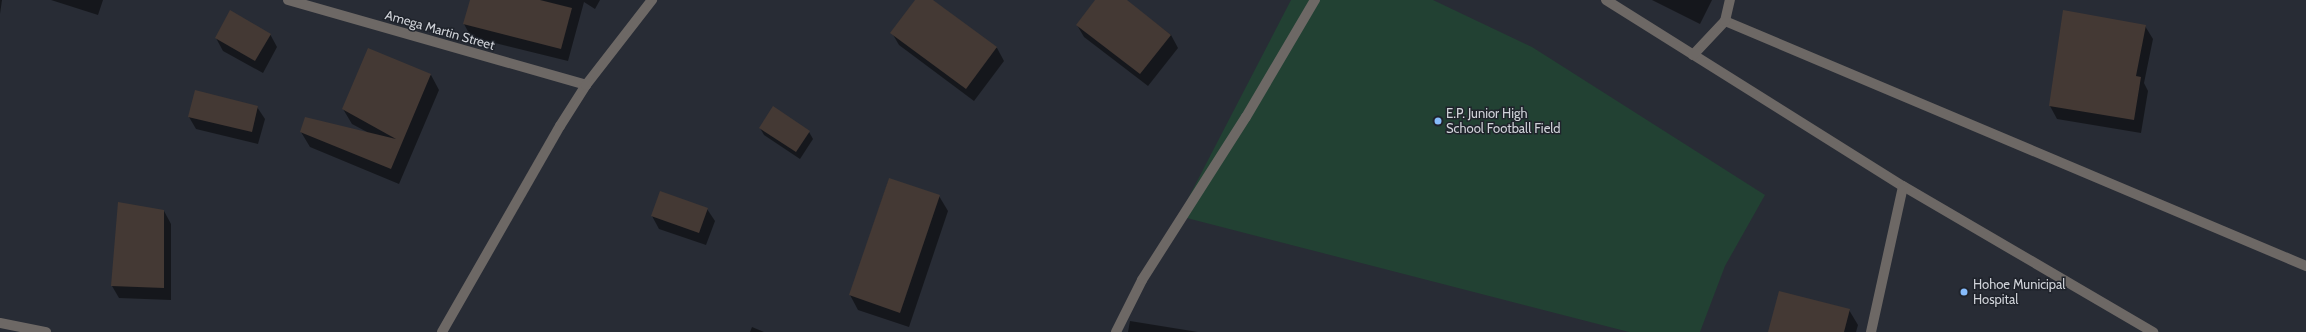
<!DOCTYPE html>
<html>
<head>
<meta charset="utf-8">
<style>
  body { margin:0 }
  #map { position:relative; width:2306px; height:332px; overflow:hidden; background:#282c35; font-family:Cabin,sans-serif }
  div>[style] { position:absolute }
  .green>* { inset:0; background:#224133 }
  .shadow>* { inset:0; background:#0007 }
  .building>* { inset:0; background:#443934 }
  .minor>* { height:10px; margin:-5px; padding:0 5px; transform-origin:5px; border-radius:5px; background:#6d6865 }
  .dots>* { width:11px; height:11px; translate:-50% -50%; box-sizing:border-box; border:2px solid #1f232b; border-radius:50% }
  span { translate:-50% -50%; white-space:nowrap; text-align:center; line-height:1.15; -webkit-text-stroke:3px #1f232b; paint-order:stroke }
  .street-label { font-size:13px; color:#cfd2d8 }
  .poi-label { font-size:13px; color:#cfd2d8 }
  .left { translate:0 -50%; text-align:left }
</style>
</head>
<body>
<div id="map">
  <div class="green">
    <div style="clip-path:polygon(1291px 0,1433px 0,1532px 47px,1765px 195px,1725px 266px,1700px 332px,1629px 332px,1179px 216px)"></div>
  </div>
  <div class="shadow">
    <div style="clip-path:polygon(0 0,2px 0,0 14px)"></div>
    <div style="clip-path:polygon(51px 0,103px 0,98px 15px)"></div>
    <div style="clip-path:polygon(471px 0,600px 0,595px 9px,584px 2px,568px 61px,471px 37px,464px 24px)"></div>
    <div style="clip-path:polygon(916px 0,932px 0,997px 48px,1004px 61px,974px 101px,899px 45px,892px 33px)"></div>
    <div style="clip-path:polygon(1097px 0,1125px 0,1171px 35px,1178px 48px,1148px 86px,1084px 37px,1077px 25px)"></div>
    <div style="clip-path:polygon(1652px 0,1712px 0,1700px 24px)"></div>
    <div style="clip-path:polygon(2064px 11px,2145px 26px,2153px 39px,2144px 83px,2148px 91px,2141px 133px,2057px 119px,2050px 106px)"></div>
    <div style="clip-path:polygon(270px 34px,277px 47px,263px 73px,223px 51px,216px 38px)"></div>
    <div style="clip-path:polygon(431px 75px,439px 90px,399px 184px,310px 147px,301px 132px,367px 132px,352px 124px,343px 109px)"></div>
    <div style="clip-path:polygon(257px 107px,265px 119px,258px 144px,196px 129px,189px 117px)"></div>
    <div style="clip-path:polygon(760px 128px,809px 132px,813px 139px,800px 159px,764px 135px)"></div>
    <div style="clip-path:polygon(889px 179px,939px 196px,948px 211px,909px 327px,858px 310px,850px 295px)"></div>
    <div style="clip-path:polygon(707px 209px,715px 221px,706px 245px,659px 229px,652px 216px)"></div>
    <div style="clip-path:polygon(164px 211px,171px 224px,171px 300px,119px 298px,112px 286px)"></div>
    <div style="clip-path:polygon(1849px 310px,1858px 325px,1856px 332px,1769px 332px)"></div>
    <div style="clip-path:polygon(1130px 321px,1198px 332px,1128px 332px)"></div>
    <div style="clip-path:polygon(752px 327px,764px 332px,750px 332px)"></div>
  </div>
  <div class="building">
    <div style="clip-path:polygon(470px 0,540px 0,572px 8px,561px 49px,463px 24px)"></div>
    <div style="clip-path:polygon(915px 0,933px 0,997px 47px,966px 89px,890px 33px)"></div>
    <div style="clip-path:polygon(1095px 0,1127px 0,1171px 35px,1140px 74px,1076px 25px)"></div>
    <div style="clip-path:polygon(230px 10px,271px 34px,255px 61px,215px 38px)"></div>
    <div style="clip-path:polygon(2063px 10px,2146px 25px,2136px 76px,2141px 77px,2134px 120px,2049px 106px)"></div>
    <div style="clip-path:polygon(368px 48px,431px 74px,391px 169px,300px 132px,305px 117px,396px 139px,342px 109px)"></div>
    <div style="clip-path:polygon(195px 90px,258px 106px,252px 132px,188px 117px)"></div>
    <div style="clip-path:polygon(773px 106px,810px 131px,796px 152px,759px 128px)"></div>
    <div style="clip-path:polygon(889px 178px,940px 195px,900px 313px,849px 295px)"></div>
    <div style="clip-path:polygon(660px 191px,708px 208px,699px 233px,651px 216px)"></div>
    <div style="clip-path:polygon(118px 202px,164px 210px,164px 288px,111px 286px)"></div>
    <div style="clip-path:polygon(1779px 291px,1850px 309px,1844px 332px,1768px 332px)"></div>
  </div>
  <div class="minor">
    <div style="left:288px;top:0;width:310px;rotate:15.9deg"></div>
    <div style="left:1606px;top:0;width:350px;rotate:32.1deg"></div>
    <div style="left:1903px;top:186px;width:290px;rotate:30.3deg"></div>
    <div style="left:1725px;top:21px;width:631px;rotate:22.86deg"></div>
    <div style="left:1693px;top:55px;width:47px;rotate:-46.7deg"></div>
    <div style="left:1725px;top:21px;width:22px;rotate:-77deg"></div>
    <div style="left:0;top:323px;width:47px;rotate:11.1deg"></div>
    <div style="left:442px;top:332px;width:237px;rotate:-60.2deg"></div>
    <div style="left:560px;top:126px;width:49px;rotate:-57.6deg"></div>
    <div style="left:586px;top:85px;width:108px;rotate:-52.2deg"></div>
    <div style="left:1116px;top:332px;width:58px;rotate:-63.4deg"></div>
    <div style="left:1142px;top:280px;width:193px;rotate:-57.5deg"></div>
    <div style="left:1246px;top:117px;width:136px;rotate:-59.5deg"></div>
    <div style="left:1871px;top:332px;width:149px;rotate:-77.6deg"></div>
  </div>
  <div class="dots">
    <div style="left:1438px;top:121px;background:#86bbfb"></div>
    <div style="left:1964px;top:292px;background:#86bbfb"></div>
  </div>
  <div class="street-label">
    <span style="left:440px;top:30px;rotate:16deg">Amega Martin Street</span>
  </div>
  <div class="poi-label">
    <span class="left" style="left:1446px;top:121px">E.P. Junior High<br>School Football Field</span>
    <span class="left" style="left:1973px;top:292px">Hohoe Municipal<br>Hospital</span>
  </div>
</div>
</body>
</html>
